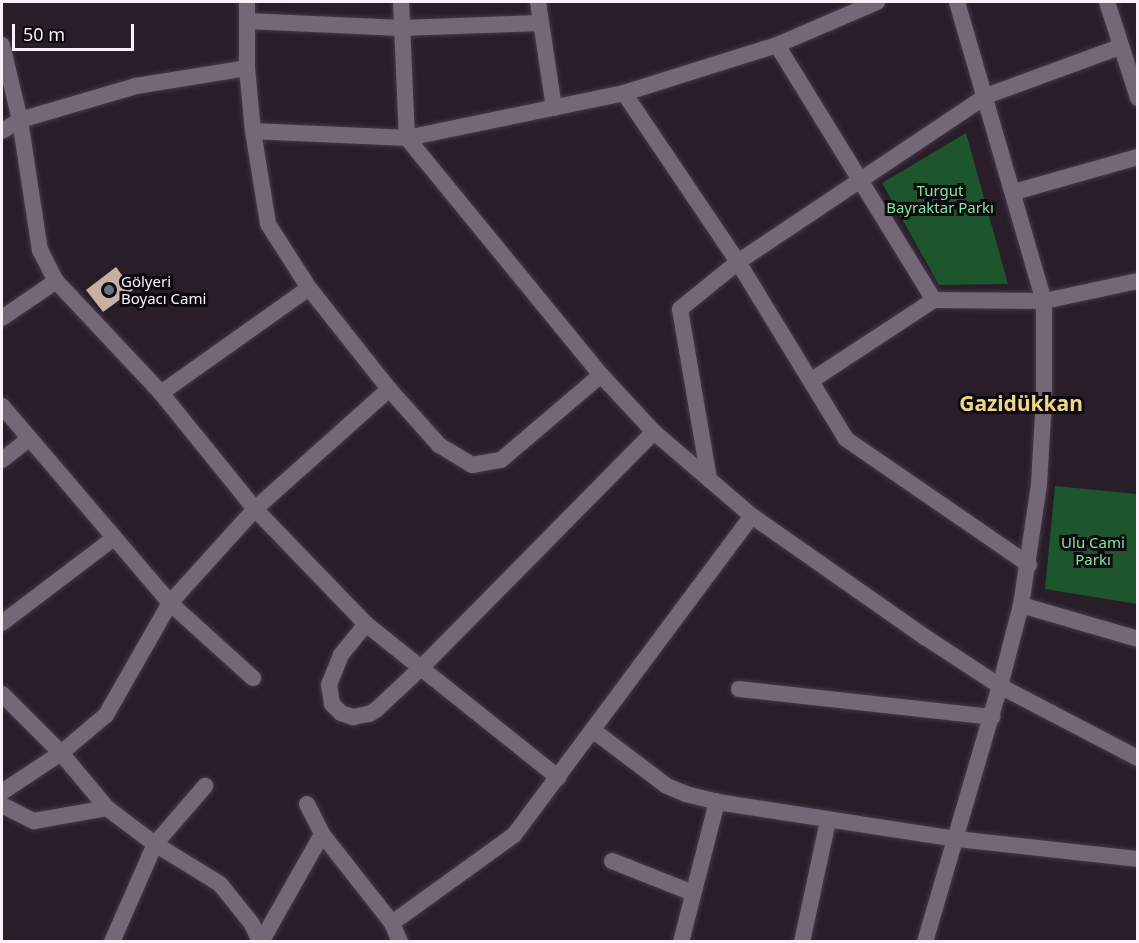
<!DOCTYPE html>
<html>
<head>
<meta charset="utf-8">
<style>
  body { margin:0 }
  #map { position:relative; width:1139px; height:943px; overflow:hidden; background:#291d2a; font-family:"Noto Sans",sans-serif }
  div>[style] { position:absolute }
  .green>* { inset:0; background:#1d562d }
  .building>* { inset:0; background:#c7afa5 }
  .roads { filter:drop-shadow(0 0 2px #443a46) drop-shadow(0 0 2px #443a46) }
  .minor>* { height:16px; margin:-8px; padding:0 8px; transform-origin:8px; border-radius:8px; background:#766778 }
  .tertiary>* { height:16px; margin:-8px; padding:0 8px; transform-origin:8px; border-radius:8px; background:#766778 }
  .dots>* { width:16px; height:16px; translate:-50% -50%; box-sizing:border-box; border:3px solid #0e090f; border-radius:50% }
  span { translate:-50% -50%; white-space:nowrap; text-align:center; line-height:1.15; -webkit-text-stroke:6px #0e090f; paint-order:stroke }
  .park-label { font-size:15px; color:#7feb98 }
  .poi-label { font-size:15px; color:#f8eff9 }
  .left { translate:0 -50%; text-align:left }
  .district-label { font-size:21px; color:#eed689; font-weight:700 }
  .frame { position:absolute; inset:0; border:3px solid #f8eff9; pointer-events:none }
  .scale { position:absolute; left:12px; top:24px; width:122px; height:27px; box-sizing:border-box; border:3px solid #f8eff9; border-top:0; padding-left:8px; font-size:18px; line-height:21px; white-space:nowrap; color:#f8eff9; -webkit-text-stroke:4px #0e090f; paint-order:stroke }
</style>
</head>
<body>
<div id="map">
  <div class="green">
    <div style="clip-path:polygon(966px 133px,1008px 284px,939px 285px,882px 183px)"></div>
    <div style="clip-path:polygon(1055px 486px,1137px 494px,1137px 604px,1045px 589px)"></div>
  </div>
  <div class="building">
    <div style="clip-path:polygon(116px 267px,133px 290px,103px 312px,86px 290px)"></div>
  </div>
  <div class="roads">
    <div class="minor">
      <div style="left:401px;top:2px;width:136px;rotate:87.5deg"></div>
      <div style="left:407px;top:138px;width:222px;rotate:-11.7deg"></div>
      <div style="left:624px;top:93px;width:160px;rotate:-17.4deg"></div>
      <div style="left:777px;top:45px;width:109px;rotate:-23.3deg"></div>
      <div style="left:538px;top:2px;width:107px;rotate:81.4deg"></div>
      <div style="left:1107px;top:2px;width:101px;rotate:72.1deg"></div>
      <div style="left:247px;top:21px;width:154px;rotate:2.6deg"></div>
      <div style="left:401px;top:28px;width:140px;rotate:-2deg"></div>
      <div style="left:2px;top:45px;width:77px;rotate:76.5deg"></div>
      <div style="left:20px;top:120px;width:132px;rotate:81.3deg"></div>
      <div style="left:40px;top:250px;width:35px;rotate:63deg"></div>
      <div style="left:56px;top:281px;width:154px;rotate:46.8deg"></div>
      <div style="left:161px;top:393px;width:149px;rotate:51deg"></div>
      <div style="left:255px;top:509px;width:160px;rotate:46deg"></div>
      <div style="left:366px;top:624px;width:246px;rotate:38.6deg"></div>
      <div style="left:777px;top:45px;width:299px;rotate:58.4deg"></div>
      <div style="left:934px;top:300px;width:110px;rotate:0.5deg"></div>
      <div style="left:1044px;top:301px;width:96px;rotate:-12deg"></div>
      <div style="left:624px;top:93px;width:204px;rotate:56deg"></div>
      <div style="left:738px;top:262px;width:207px;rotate:58.6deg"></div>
      <div style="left:846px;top:439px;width:222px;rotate:34.5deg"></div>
      <div style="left:2px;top:131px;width:21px;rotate:-31deg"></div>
      <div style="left:20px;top:120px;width:121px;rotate:-16.3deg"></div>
      <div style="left:136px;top:86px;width:112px;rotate:-9.2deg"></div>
      <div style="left:253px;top:131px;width:94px;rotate:80.8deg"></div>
      <div style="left:268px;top:224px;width:76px;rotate:57.4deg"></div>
      <div style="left:309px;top:288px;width:129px;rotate:51.6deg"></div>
      <div style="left:389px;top:389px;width:75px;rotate:48.2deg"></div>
      <div style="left:439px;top:445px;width:39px;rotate:31deg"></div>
      <div style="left:472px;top:465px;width:29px;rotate:-10deg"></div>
      <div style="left:501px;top:460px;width:131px;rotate:-40.4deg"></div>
      <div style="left:1014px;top:192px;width:129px;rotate:-15.8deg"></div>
      <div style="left:2px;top:318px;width:65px;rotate:-34.4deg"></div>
      <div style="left:812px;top:380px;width:146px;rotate:-33.3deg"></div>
      <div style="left:161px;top:393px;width:181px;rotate:-35.4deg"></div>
      <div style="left:2px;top:406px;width:259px;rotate:49.5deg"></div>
      <div style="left:170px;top:603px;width:112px;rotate:42.1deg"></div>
      <div style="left:2px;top:460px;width:34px;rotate:-38deg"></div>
      <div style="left:709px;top:479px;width:172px;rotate:-99.7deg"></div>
      <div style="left:680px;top:309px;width:75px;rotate:-39deg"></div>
      <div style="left:738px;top:262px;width:298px;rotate:-33.8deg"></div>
      <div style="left:986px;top:96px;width:143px;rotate:-20.1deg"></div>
      <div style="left:1021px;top:605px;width:122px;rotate:16.2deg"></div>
      <div style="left:2px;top:623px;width:141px;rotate:-37.2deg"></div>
      <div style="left:366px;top:624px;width:40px;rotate:129deg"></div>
      <div style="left:341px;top:655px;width:32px;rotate:112deg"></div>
      <div style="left:329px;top:685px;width:19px;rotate:81deg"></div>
      <div style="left:332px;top:704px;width:13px;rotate:45deg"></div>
      <div style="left:341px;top:713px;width:13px;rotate:18deg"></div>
      <div style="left:353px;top:717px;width:16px;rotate:-11deg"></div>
      <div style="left:369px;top:714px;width:8px;rotate:-30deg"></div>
      <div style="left:376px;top:710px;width:63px;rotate:-43.1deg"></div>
      <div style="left:422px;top:667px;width:330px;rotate:-45.4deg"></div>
      <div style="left:739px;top:689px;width:255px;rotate:6.3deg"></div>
      <div style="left:2px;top:694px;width:83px;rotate:45deg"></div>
      <div style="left:61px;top:753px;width:72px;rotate:50.1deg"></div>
      <div style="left:107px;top:808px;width:60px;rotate:36.9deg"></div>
      <div style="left:155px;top:844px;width:76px;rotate:31.6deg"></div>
      <div style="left:220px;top:884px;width:51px;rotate:51.3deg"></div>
      <div style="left:252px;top:924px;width:20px;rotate:66deg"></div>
      <div style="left:594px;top:731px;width:91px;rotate:37deg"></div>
      <div style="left:667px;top:786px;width:21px;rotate:23deg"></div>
      <div style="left:686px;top:794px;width:32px;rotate:14deg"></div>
      <div style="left:2px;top:792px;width:71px;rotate:-33.5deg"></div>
      <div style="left:61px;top:753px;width:59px;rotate:-40.2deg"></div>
      <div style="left:106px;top:715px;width:129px;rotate:-60.3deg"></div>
      <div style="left:170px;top:603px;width:127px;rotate:-47.9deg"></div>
      <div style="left:255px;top:509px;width:180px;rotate:-41.8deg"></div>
      <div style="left:307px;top:804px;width:34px;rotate:63deg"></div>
      <div style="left:322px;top:834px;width:113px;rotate:51.8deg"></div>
      <div style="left:392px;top:923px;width:21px;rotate:67deg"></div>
      <div style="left:2px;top:805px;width:36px;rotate:27deg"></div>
      <div style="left:34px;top:821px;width:74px;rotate:-10.1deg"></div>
      <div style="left:612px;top:861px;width:87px;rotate:21.6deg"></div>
      <div style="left:392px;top:923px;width:150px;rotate:-35.8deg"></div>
      <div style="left:514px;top:835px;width:398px;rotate:-53.3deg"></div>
      <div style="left:112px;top:942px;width:107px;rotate:-66.3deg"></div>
      <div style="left:155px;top:844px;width:77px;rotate:-49.2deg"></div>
      <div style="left:261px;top:942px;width:124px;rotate:-60.5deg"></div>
      <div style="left:681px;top:942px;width:145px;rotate:-75.6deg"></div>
      <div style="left:717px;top:802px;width:243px;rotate:8.8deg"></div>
      <div style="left:957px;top:839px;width:182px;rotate:6.3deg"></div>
      <div style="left:802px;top:942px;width:124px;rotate:-77.9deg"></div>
      <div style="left:925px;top:942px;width:267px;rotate:-73.7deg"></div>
    </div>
    <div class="tertiary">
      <div style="left:247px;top:2px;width:66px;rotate:90deg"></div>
      <div style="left:247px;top:68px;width:63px;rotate:84.6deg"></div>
      <div style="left:253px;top:131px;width:154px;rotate:2.6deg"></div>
      <div style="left:407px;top:138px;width:306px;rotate:50.7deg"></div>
      <div style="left:601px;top:375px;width:78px;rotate:47.1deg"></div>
      <div style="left:654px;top:432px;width:129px;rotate:40.6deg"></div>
      <div style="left:752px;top:516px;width:211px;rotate:35deg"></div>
      <div style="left:925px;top:637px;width:90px;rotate:33.2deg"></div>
      <div style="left:1000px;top:686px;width:156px;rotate:27.6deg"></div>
      <div style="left:957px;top:2px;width:311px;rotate:73.8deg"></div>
      <div style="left:1044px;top:301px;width:97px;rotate:90deg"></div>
      <div style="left:1044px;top:398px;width:87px;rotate:93.3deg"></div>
      <div style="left:1039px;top:485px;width:121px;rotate:98.5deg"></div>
      <div style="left:1021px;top:605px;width:84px;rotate:104.5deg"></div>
    </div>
  </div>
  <div class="dots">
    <div style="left:109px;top:290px;background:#6b7280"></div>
  </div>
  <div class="park-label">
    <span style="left:940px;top:199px">Turgut<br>Bayraktar Parkı</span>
    <span style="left:1093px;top:551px">Ulu Cami<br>Parkı</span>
  </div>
  <div class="poi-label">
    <span class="left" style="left:121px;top:290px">Gölyeri<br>Boyacı Cami</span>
  </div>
  <div class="district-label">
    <span style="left:1021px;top:403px">Gazidükkan</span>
  </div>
  <div class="frame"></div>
  <div class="scale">50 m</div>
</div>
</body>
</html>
